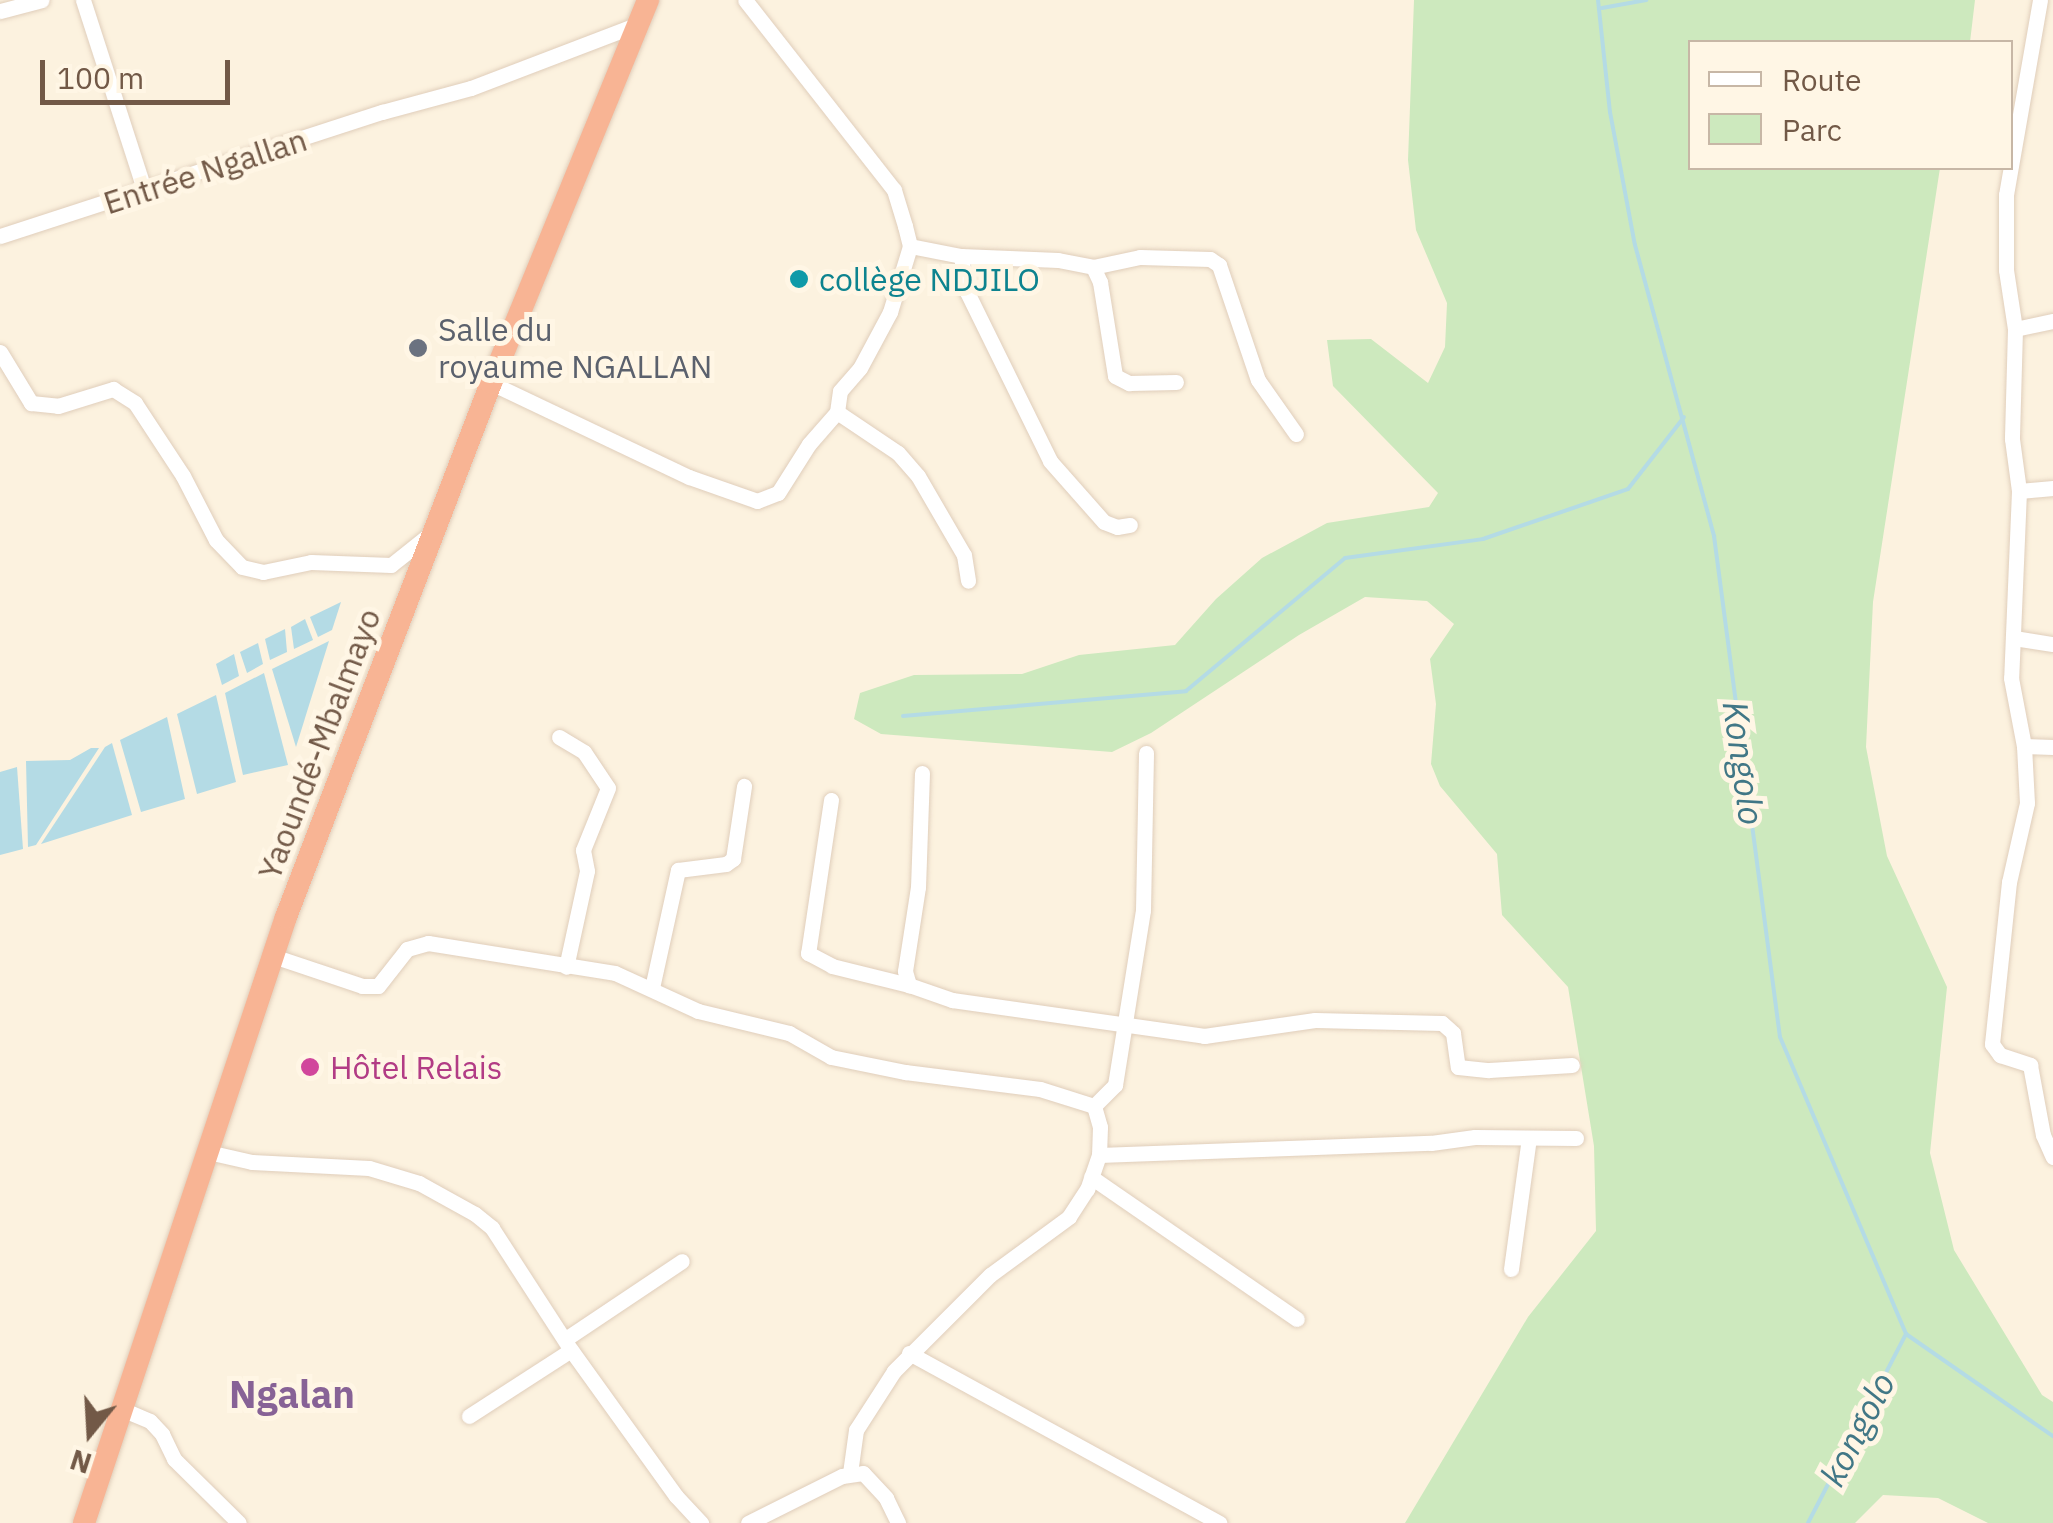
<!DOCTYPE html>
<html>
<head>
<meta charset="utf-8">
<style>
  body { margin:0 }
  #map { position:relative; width:2053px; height:1523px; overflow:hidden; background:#fcf2df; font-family:"IBM Plex Sans",sans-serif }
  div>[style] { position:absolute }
  .green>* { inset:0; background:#cde9be }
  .water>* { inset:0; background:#b4dbe5 }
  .stream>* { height:4px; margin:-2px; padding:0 2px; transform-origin:2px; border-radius:2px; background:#b4dbe5 }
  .roads { filter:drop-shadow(0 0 2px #e0cebb) drop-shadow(0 0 2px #e0cebb) }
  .minor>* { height:15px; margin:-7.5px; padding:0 7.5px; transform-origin:7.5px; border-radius:7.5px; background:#fff }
  .highway>* { height:22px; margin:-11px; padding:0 11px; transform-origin:11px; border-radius:11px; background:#f8b494 }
  .dots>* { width:28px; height:28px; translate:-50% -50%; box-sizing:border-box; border:5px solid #fff6e5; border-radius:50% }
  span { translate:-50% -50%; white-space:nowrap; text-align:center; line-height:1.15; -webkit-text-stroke:10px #fff6e5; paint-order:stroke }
  .street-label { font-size:32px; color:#725947 }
  .culture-label { font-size:32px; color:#0d838f }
  .left { translate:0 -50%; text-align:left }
  .worship-label { font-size:32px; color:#5b616d }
  .hotel-label { font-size:32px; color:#b23c85 }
  .water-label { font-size:35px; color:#417786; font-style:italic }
  .quarter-label { font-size:38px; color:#876296; font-weight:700 }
  .legend { position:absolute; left:1688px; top:40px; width:325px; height:130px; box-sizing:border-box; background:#fff6e5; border:2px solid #c7b7a6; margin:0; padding:12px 18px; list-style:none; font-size:30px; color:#725947 }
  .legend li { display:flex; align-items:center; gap:20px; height:50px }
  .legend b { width:50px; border:2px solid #c7b7a6 }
  .north { position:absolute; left:40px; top:1383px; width:100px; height:100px; -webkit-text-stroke:8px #fff6e5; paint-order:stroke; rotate:198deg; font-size:28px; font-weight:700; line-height:40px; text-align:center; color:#725947 }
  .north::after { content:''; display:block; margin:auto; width:35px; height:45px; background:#725947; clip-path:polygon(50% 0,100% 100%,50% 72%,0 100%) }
  .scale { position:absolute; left:40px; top:60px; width:190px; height:45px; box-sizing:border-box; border:5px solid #725947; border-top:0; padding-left:12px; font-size:30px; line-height:35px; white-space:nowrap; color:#725947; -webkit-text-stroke:8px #fff6e5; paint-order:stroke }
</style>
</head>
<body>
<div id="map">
  <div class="green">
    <div style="clip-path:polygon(1414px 0,1975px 0,1970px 42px,1690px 42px,1690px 168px,1940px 168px,1873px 602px,1866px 747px,1887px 856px,1947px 987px,1930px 1153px,1954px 1250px,2042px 1395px,2053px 1402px,2053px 1523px,1988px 1523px,1938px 1498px,1883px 1495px,1855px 1523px,1405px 1523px,1528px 1317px,1596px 1231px,1594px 1146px,1568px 987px,1502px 915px,1497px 854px,1440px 786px,1431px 764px,1436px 704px,1430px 659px,1454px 624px,1427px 601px,1365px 597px,1299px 635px,1151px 733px,1112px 752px,881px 734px,854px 719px,860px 693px,914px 675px,1022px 674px,1079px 655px,1175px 645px,1216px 599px,1262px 558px,1327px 523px,1429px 507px,1438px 493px,1333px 386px,1327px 340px,1371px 339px,1428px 383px,1445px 347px,1447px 303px,1416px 230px,1408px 160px)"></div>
  </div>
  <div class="water">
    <div style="clip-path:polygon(341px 602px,332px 630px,318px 637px,310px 617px)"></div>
    <div style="clip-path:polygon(305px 619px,313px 640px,294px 649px,291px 627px)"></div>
    <div style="clip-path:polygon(285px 629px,287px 652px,270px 660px,265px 639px)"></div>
    <div style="clip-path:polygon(329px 641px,296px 747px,272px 669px)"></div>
    <div style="clip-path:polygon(258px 643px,263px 664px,247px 673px,240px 652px)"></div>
    <div style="clip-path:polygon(234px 654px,239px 676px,222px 685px,216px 664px)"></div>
    <div style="clip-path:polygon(264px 673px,288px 765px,243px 775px,225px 693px)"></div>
    <div style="clip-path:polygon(216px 695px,236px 782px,197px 794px,177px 714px)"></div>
    <div style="clip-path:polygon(167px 717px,185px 799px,141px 812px,120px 740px)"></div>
    <div style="clip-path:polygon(112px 743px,132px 815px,41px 844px,105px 747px)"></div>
    <div style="clip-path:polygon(91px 748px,99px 748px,36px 845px,28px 847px,26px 761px,70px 760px)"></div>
    <div style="clip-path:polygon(17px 767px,23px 849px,0 855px,0 772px)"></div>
  </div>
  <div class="stream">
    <div style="left:1598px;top:0;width:113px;rotate:83.9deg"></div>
    <div style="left:1610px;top:112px;width:135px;rotate:79.4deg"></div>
    <div style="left:1635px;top:245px;width:302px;rotate:74.8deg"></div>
    <div style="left:1714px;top:536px;width:505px;rotate:82.5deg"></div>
    <div style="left:1780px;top:1037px;width:323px;rotate:67deg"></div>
    <div style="left:1906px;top:1334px;width:179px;rotate:34.8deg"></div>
    <div style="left:1602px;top:8px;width:45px;rotate:-10.3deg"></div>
    <div style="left:903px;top:716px;width:284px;rotate:-5deg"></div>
    <div style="left:1186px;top:691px;width:207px;rotate:-39.9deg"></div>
    <div style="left:1345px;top:558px;width:139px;rotate:-7.8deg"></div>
    <div style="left:1483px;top:539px;width:153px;rotate:-19deg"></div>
    <div style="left:1628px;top:489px;width:91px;rotate:-52.1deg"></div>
    <div style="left:1808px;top:1523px;width:213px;rotate:-62.6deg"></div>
  </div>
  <div class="roads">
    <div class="minor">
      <div style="left:83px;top:0;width:202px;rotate:72.1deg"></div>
      <div style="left:2040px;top:0;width:198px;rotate:99.9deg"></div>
      <div style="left:2006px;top:195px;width:75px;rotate:90deg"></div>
      <div style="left:2006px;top:270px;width:60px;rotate:81.3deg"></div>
      <div style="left:2015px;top:329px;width:110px;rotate:91.6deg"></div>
      <div style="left:2012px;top:439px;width:52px;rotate:82.3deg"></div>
      <div style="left:2019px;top:491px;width:187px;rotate:92.4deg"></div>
      <div style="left:2011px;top:678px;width:69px;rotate:79.2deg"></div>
      <div style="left:2024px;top:746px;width:57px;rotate:87deg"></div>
      <div style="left:2027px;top:803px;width:81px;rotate:102.8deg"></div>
      <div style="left:2009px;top:882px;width:163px;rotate:96deg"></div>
      <div style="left:1992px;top:1044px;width:14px;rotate:54deg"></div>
      <div style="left:2000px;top:1055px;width:32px;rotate:18deg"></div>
      <div style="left:2030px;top:1065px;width:71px;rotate:79.5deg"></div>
      <div style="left:2043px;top:1135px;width:24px;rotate:66deg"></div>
      <div style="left:0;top:11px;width:43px;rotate:-14.7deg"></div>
      <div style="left:0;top:236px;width:402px;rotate:-18deg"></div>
      <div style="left:382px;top:112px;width:92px;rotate:-15.1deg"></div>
      <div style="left:471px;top:88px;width:177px;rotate:-20.9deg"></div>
      <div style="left:910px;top:246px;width:52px;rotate:11.1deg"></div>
      <div style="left:961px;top:256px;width:97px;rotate:2.4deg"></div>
      <div style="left:1058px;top:260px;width:36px;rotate:11deg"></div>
      <div style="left:1093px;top:267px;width:48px;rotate:-12deg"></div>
      <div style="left:1140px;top:257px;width:70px;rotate:1.6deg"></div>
      <div style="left:1210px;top:259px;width:11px;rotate:34deg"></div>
      <div style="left:1219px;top:265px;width:121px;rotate:71.3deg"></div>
      <div style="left:1258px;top:380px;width:66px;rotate:54.9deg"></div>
      <div style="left:961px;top:256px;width:36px;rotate:81deg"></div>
      <div style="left:967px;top:292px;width:188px;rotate:63.8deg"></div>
      <div style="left:1050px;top:461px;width:81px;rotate:48.5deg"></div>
      <div style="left:1104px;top:522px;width:14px;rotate:21deg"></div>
      <div style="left:1117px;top:527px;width:13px;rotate:-9deg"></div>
      <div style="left:1093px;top:267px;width:17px;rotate:65deg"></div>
      <div style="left:1100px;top:282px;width:95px;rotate:80.9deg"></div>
      <div style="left:1115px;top:376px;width:16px;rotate:27deg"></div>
      <div style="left:1129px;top:383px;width:47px;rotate:-1.2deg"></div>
      <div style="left:2015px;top:329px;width:39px;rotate:-12deg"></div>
      <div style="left:0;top:352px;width:60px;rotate:58.7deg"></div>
      <div style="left:31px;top:403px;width:27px;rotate:6deg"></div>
      <div style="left:58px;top:406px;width:58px;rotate:-17.2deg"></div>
      <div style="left:113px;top:389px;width:26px;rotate:32deg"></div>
      <div style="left:135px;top:403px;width:87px;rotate:56.7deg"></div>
      <div style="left:183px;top:476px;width:72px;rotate:62.7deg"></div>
      <div style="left:216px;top:540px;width:37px;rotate:46deg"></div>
      <div style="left:242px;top:567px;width:22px;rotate:13deg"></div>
      <div style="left:263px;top:572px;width:49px;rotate:-11.8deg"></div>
      <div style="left:311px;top:562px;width:80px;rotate:2.1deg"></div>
      <div style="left:391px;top:565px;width:50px;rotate:-38.5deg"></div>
      <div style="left:491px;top:383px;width:219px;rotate:25.4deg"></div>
      <div style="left:689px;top:477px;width:72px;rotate:19.4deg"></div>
      <div style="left:757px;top:501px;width:22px;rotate:-21deg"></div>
      <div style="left:778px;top:493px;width:58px;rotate:-57.7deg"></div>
      <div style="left:809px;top:444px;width:43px;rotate:-48.8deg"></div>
      <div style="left:837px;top:412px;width:21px;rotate:-82deg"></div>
      <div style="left:840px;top:391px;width:30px;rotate:-49deg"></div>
      <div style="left:860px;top:368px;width:64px;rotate:-61.8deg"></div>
      <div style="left:890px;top:312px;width:69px;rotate:-73.1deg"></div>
      <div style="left:910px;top:246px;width:21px;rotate:-104deg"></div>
      <div style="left:905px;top:226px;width:38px;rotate:-107deg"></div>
      <div style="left:894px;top:190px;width:241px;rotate:-128.1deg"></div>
      <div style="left:837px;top:412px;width:73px;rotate:33.9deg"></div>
      <div style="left:898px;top:453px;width:30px;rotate:49deg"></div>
      <div style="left:918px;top:476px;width:91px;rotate:59.8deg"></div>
      <div style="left:964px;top:555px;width:26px;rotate:81deg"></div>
      <div style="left:2019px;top:491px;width:34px;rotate:-5deg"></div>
      <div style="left:2014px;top:638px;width:39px;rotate:9deg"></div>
      <div style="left:559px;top:737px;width:29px;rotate:31deg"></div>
      <div style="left:584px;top:752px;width:43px;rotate:56.3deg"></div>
      <div style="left:608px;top:788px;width:67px;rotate:112deg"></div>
      <div style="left:583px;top:850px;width:21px;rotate:79deg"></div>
      <div style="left:587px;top:871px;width:98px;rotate:102.3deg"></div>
      <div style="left:2024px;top:746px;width:29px;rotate:2deg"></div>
      <div style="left:922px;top:773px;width:114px;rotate:92deg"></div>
      <div style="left:918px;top:887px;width:85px;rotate:98.8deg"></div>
      <div style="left:905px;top:971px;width:15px;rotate:74deg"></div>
      <div style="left:909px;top:985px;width:46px;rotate:19.2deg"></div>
      <div style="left:952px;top:1000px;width:255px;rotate:8.1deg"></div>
      <div style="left:1204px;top:1036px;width:112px;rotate:-8.2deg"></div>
      <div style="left:1315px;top:1020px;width:127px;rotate:1.4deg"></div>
      <div style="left:1442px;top:1023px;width:15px;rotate:42deg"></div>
      <div style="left:1453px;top:1033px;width:34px;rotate:82deg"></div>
      <div style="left:1458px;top:1067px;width:31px;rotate:6deg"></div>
      <div style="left:1489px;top:1070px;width:83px;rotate:-3.4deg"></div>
      <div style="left:831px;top:800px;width:155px;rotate:98.5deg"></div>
      <div style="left:808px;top:953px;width:27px;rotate:28deg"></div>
      <div style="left:832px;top:966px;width:79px;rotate:13.9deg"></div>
      <div style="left:273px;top:956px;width:94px;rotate:18.6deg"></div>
      <div style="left:362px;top:986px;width:16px"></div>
      <div style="left:378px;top:986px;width:47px;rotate:-51.9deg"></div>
      <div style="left:407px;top:949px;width:22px;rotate:-16deg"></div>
      <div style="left:428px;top:943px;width:189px;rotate:9.1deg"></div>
      <div style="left:615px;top:973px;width:91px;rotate:24.6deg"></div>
      <div style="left:698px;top:1011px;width:94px;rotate:13.6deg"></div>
      <div style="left:789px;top:1033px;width:48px;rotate:29.7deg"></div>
      <div style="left:831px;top:1057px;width:76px;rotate:11.5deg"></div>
      <div style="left:905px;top:1072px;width:136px;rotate:7.2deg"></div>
      <div style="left:1040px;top:1089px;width:57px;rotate:17.5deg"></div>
      <div style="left:1094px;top:1106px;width:22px;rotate:74deg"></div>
      <div style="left:1100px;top:1127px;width:28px;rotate:92deg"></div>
      <div style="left:1099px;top:1155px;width:36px;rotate:109deg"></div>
      <div style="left:1087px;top:1189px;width:33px;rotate:123deg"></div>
      <div style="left:1069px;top:1217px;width:98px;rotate:143.7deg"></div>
      <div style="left:990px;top:1275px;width:136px;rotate:135deg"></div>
      <div style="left:894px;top:1371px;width:70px;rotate:122.8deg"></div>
      <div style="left:856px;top:1430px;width:43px;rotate:97.9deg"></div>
      <div style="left:652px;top:988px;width:121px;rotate:-77.6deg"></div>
      <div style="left:678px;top:870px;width:48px;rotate:-7.1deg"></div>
      <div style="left:726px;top:864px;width:9px;rotate:-36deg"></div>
      <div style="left:733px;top:859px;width:74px;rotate:-81.4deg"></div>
      <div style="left:1094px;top:1106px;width:30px;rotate:-45deg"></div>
      <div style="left:1115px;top:1085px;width:177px;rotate:-80.9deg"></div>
      <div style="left:1143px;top:910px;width:157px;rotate:-88.9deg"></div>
      <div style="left:208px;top:1152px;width:45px;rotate:12.8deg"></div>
      <div style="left:252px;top:1162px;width:117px;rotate:2.9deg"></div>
      <div style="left:369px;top:1168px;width:52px;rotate:16.7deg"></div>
      <div style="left:419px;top:1183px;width:64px;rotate:29deg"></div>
      <div style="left:475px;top:1214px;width:22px;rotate:39deg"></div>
      <div style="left:492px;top:1228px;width:145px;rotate:57.1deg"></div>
      <div style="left:571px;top:1350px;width:180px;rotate:54.3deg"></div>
      <div style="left:676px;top:1496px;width:37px;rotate:47deg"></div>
      <div style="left:1099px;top:1155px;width:332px;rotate:-2.1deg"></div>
      <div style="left:1431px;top:1143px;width:44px;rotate:-7.8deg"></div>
      <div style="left:1475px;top:1137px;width:101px;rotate:0.6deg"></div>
      <div style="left:1091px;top:1177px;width:250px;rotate:34.6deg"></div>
      <div style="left:1511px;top:1269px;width:132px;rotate:-82.2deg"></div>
      <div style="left:567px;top:1338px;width:138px;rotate:-33.8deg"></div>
      <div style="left:909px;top:1353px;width:354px;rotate:28.7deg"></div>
      <div style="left:124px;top:1410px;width:28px;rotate:23deg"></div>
      <div style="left:150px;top:1421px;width:18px;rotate:47deg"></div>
      <div style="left:162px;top:1434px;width:28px;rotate:64deg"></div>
      <div style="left:174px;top:1459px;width:91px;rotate:44.6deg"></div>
      <div style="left:469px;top:1416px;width:121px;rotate:-32.9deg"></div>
      <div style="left:748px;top:1523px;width:105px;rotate:-26.6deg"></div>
      <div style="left:842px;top:1476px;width:21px;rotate:-8deg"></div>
      <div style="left:863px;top:1473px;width:34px;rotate:47deg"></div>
      <div style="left:886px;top:1498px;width:28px;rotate:64deg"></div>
    </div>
    <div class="highway">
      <div style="left:84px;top:1523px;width:639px;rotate:-71.57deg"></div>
      <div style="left:286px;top:917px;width:572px;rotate:-69deg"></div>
      <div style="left:491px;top:383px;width:414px;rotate:-67.7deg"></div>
    </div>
  </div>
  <div class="dots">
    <div style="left:799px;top:279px;background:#0f9aa8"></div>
    <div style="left:418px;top:348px;background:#6b7280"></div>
    <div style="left:310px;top:1067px;background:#d1479c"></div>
  </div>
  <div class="street-label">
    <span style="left:205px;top:171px;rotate:-18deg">Entrée Ngallan</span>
    <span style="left:319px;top:744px;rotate:-69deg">Yaoundé-Mbalmayo</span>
  </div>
  <div class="culture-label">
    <span class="left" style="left:819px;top:279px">collège NDJILO</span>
  </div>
  <div class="worship-label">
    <span class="left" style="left:438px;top:348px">Salle du<br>royaume NGALLAN</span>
  </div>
  <div class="hotel-label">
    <span class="left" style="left:330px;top:1067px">Hôtel Relais</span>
  </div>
  <div class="water-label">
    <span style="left:1744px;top:763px;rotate:82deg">Kongolo</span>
    <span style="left:1857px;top:1429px;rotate:-63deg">kongolo</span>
  </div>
  <div class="quarter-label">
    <span style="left:292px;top:1394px">Ngalan</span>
  </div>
  <ul class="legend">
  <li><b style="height:12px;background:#fff"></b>Route</li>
  <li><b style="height:28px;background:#cde9be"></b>Parc</li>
  </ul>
  <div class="north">N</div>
  <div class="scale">100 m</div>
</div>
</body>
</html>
